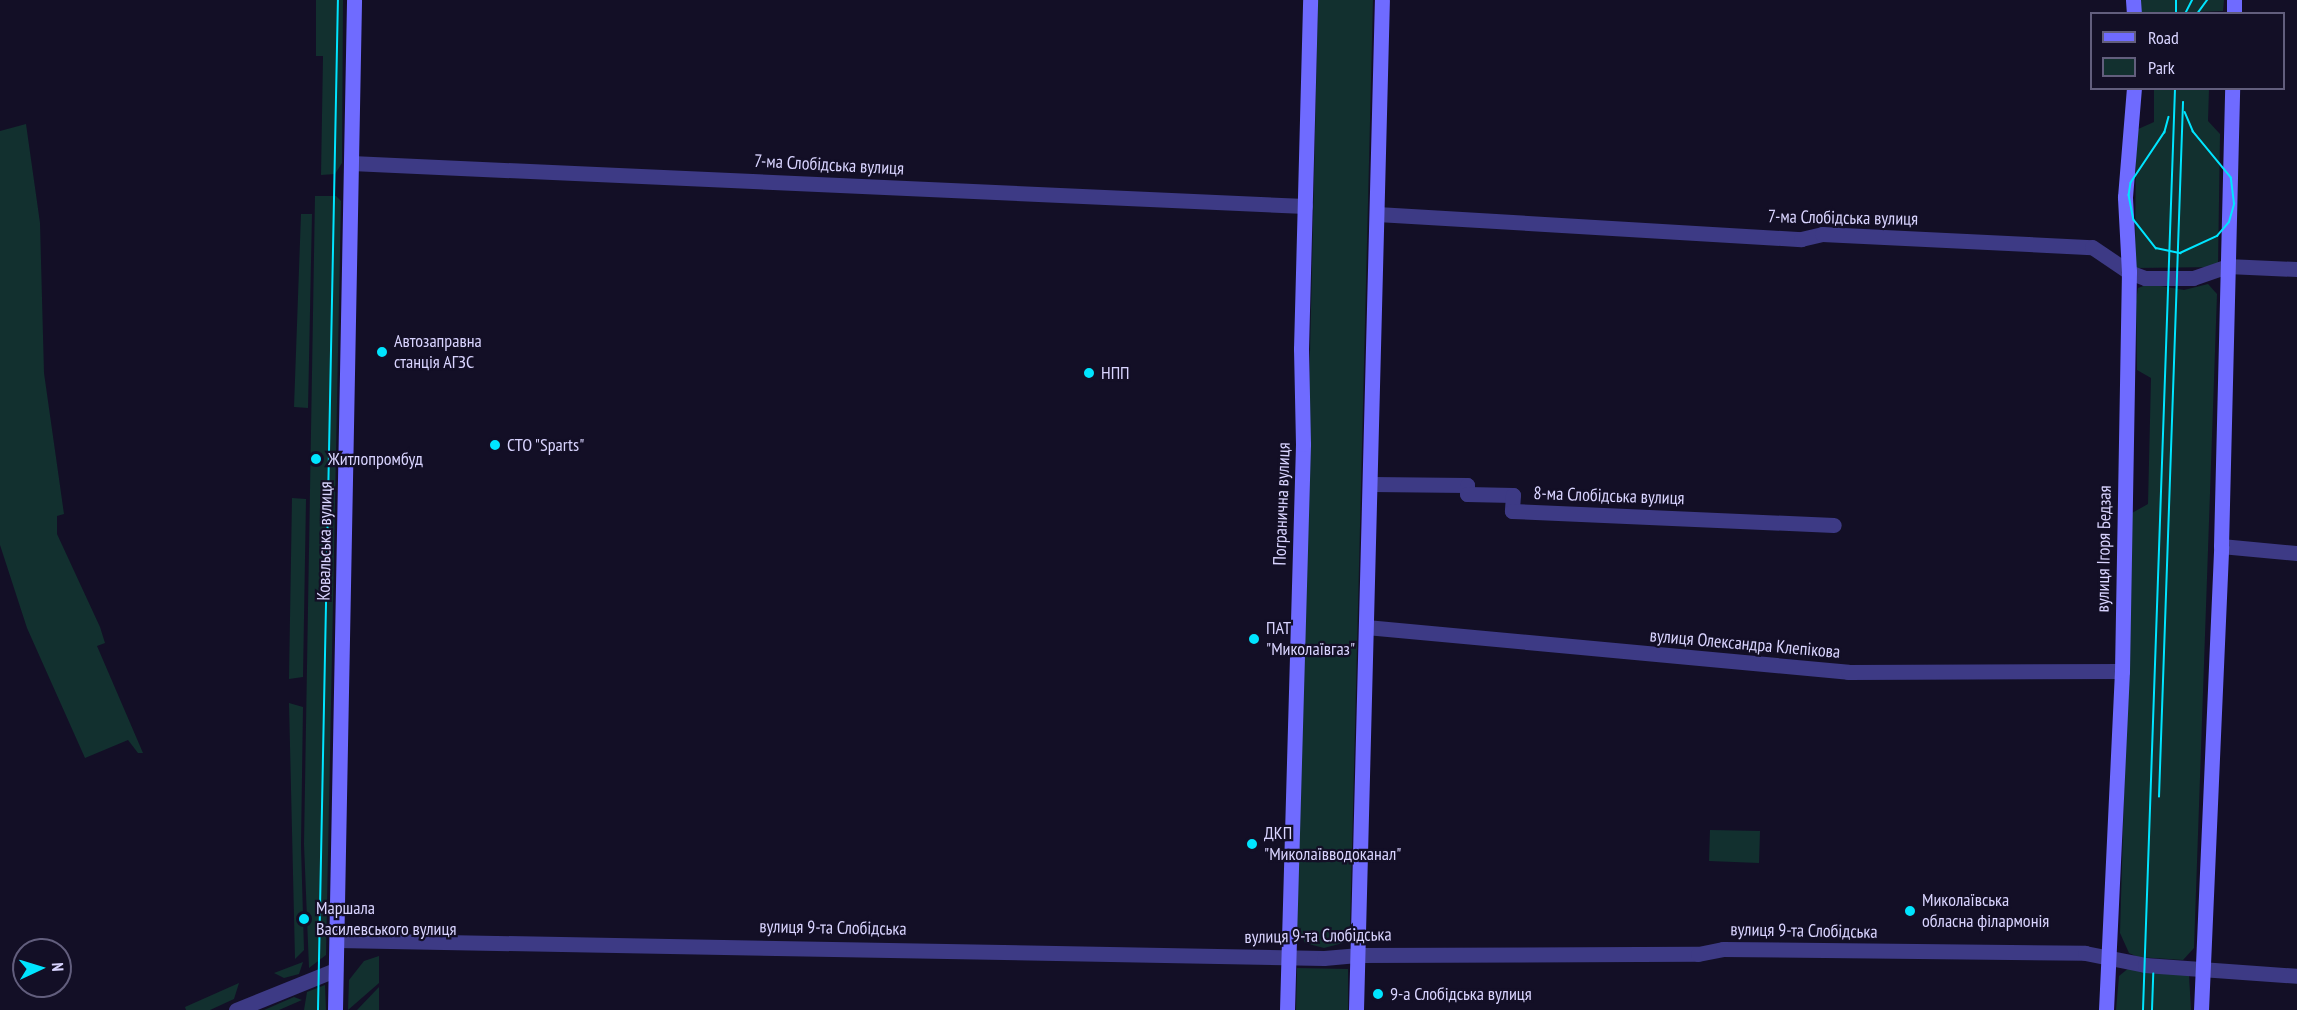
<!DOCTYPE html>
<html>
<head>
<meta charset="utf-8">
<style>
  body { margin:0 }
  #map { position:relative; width:2297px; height:1010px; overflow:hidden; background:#130f26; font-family:"PT Sans Narrow",sans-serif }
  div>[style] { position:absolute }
  .green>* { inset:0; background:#12302f }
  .street>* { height:15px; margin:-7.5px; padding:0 7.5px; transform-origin:7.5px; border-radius:7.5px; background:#3d3a85 }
  .secondary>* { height:15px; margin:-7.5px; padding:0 7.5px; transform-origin:7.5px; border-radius:7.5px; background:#6f6bff }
  .tram>* { height:1.5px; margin:-0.75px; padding:0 0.75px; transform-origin:0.75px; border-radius:0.75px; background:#00e5ff }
  .dots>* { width:16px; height:16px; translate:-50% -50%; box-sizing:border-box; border:3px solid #130f26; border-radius:50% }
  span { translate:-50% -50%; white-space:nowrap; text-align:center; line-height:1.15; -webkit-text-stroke:4.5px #130f26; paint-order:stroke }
  .street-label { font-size:18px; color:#d9d4ff }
  .poi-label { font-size:18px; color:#d9d4ff }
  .left { translate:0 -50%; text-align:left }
  .legend { position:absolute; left:2090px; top:12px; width:195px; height:78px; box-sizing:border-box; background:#130f26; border:2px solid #625e7d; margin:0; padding:8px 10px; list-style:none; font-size:18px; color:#d9d4ff }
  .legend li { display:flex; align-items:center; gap:12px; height:30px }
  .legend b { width:30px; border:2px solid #625e7d }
  .north { position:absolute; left:12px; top:938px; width:60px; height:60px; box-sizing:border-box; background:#130f26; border:2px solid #625e7d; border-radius:50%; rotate:86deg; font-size:16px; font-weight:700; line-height:24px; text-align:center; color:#d9d4ff }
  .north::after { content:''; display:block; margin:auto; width:21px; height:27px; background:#00e5ff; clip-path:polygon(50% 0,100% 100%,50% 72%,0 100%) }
</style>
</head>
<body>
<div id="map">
  <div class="green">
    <div style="clip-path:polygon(316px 0,343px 0,342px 163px,335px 174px,321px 175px,323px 56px,316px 56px)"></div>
    <div style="clip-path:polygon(1318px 0,1373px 0,1350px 931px,1343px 943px,1324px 948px,1305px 943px,1297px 925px)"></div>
    <div style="clip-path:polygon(2140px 0,2224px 0,2223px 11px,2140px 14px)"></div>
    <div style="clip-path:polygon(2154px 89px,2209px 89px,2208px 121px,2220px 134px,2218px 267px,2135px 268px,2136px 130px,2154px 122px)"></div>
    <div style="clip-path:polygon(26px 124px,40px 223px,44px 373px,64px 514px,57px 516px,57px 534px,100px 627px,105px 643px,97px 646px,143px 753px,138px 753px,128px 740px,85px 758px,27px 628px,0 545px,0 131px)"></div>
    <div style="clip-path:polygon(315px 196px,336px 196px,341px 201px,326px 955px,309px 968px,304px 844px)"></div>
    <div style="clip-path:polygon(301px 214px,312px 214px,308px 408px,294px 407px)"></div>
    <div style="clip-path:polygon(2149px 284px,2184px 290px,2208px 284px,2217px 294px,2194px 948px,2183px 960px,2138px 957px,2129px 953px,2120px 933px,2132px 513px,2148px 504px,2151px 378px,2137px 370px,2136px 301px,2138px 288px)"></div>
    <div style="clip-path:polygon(292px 498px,306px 499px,303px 677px,289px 679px)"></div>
    <div style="clip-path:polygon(289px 703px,303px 707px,301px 846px,304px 950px,295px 959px)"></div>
    <div style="clip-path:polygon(1710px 830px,1760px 831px,1759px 863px,1709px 861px)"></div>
    <div style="clip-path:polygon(379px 956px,379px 983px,348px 1010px,349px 980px,364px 961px)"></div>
    <div style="clip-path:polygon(303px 962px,299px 974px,284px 978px,274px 973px)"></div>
    <div style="clip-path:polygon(2130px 967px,2189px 975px,2191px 1010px,2116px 1010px,2119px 976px)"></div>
    <div style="clip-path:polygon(1297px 968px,1348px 969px,1348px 1010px,1296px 1010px)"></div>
    <div style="clip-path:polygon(239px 983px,234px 999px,210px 1010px,186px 1010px,185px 1007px)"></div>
    <div style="clip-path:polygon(325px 985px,326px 1010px,304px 1010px,307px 992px)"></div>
    <div style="clip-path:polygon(379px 987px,379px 1010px,357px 1010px)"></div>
    <div style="clip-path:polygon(294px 997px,302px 1000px,279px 1010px,264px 1010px)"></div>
  </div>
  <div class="street">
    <div style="left:351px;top:163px;width:955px;rotate:2.58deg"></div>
    <div style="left:1377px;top:214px;width:425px;rotate:3.4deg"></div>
    <div style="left:1801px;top:239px;width:22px;rotate:-13deg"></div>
    <div style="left:1822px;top:234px;width:270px;rotate:2.8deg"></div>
    <div style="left:2092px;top:247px;width:45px;rotate:34deg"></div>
    <div style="left:2129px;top:272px;width:17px;rotate:21deg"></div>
    <div style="left:2145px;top:278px;width:48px"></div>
    <div style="left:2193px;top:278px;width:36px;rotate:-19deg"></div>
    <div style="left:2227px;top:266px;width:70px;rotate:2.5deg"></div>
    <div style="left:1372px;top:484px;width:95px;rotate:0.6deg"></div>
    <div style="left:1467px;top:485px;width:9px;rotate:90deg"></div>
    <div style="left:1467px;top:494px;width:46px;rotate:1.2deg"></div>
    <div style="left:1513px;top:495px;width:16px;rotate:94deg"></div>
    <div style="left:1512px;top:511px;width:322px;rotate:2.5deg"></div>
    <div style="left:2221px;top:546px;width:76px;rotate:5.3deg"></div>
    <div style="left:1366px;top:627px;width:484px;rotate:5.3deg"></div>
    <div style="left:1848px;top:672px;width:274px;rotate:-0.2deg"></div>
    <div style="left:337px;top:940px;width:987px;rotate:1.04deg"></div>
    <div style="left:1324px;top:958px;width:33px;rotate:-5deg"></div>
    <div style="left:1357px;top:955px;width:341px;rotate:-0.2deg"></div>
    <div style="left:1698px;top:954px;width:25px;rotate:-11deg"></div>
    <div style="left:1723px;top:949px;width:362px;rotate:0.6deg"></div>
    <div style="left:2085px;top:953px;width:61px;rotate:11.3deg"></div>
    <div style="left:2145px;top:965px;width:152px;rotate:4.1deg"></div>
    <div style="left:236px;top:1010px;width:107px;rotate:-22deg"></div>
  </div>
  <div class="secondary">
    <div style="left:2133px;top:0;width:14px;rotate:86deg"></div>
    <div style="left:2234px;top:14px;width:14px;rotate:-90deg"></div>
    <div style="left:335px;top:1010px;width:1010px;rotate:-88.92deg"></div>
    <div style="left:1287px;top:1010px;width:566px;rotate:-88.38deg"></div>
    <div style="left:1303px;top:444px;width:95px;rotate:-91.2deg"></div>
    <div style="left:1301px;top:349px;width:349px;rotate:-88.5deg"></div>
    <div style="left:1356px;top:1010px;width:1010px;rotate:-88.53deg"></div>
    <div style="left:2106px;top:1010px;width:339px;rotate:-87.3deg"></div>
    <div style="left:2122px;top:671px;width:399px;rotate:-89deg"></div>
    <div style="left:2129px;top:272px;width:75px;rotate:-93.1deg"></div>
    <div style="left:2125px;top:197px;width:109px;rotate:-85.3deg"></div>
    <div style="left:2201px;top:1010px;width:464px;rotate:-87.5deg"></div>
    <div style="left:2221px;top:546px;width:458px;rotate:-88.6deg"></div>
  </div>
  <div class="tram">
    <div style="left:2176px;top:14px;width:14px;rotate:-90deg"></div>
    <div style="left:2185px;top:14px;width:16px;rotate:-63deg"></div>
    <div style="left:2197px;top:14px;width:17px;rotate:-54deg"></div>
    <div style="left:2169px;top:117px;width:16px;rotate:105deg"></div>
    <div style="left:2165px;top:132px;width:61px;rotate:123.7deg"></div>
    <div style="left:2131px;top:183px;width:12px;rotate:99deg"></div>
    <div style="left:2129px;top:195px;width:25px;rotate:79deg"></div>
    <div style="left:2134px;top:220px;width:36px;rotate:52deg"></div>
    <div style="left:2156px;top:248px;width:25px;rotate:12deg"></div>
    <div style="left:2180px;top:253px;width:41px;rotate:-24.7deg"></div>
    <div style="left:2217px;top:236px;width:18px;rotate:-49deg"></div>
    <div style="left:2229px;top:222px;width:19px;rotate:-74deg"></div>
    <div style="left:2234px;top:204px;width:26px;rotate:-97deg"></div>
    <div style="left:2231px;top:178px;width:60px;rotate:-129.6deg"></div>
    <div style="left:2193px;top:132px;width:21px;rotate:-113deg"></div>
    <div style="left:2159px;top:797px;width:695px;rotate:-88.02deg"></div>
    <div style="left:318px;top:1010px;width:1010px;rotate:-88.87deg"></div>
    <div style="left:2143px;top:1010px;width:923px;rotate:-88.01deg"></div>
    <div style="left:2152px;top:1010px;width:36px;rotate:-88deg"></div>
  </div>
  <div class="dots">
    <div style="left:382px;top:352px;background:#00e5ff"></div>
    <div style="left:1089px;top:373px;background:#00e5ff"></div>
    <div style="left:495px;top:445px;background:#00e5ff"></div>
    <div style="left:316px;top:459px;background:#00e5ff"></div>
    <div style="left:1254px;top:639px;background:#00e5ff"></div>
    <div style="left:1252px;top:844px;background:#00e5ff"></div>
    <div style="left:1910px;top:911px;background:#00e5ff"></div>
    <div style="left:304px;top:919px;background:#00e5ff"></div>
    <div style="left:1378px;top:994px;background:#00e5ff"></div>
  </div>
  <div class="street-label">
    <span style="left:829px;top:165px;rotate:3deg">7-ма Слобідська вулиця</span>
    <span style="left:1843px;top:218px;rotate:1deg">7-ма Слобідська вулиця</span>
    <span style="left:1609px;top:496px;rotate:2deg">8-ма Слобідська вулиця</span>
    <span style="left:1282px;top:504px;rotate:-88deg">Погранична вулиця</span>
    <span style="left:325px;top:541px;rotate:-89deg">Ковальська вулиця</span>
    <span style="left:2104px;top:549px;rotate:-89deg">вулиця Ігоря Бедзая</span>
    <span style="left:1745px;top:644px;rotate:5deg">вулиця Олександра Клепікова</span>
    <span style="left:833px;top:928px;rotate:1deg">вулиця 9-та Слобідська</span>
    <span style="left:1804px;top:931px;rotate:1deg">вулиця 9-та Слобідська</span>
    <span style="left:1318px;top:936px;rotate:-1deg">вулиця 9-та Слобідська</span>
  </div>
  <div class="poi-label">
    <span class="left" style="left:394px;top:352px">Автозаправна<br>станція АГЗС</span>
    <span class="left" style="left:1101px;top:373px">НПП</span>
    <span class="left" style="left:507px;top:445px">СТО "Sparts"</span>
    <span class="left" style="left:328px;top:459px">Житлопромбуд</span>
    <span class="left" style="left:1266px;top:639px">ПАТ<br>"Миколаївгаз"</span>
    <span class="left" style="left:1264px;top:844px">ДКП<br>"Миколаївводоканал"</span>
    <span class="left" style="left:1922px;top:911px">Миколаївська<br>обласна філармонія</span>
    <span class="left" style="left:316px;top:919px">Маршала<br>Василевського вулиця</span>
    <span class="left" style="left:1390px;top:994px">9-а Слобідська вулиця</span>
  </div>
  <ul class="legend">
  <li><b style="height:8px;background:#6f6bff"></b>Road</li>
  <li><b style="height:16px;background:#12302f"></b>Park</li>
  </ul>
  <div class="north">N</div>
</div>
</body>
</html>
